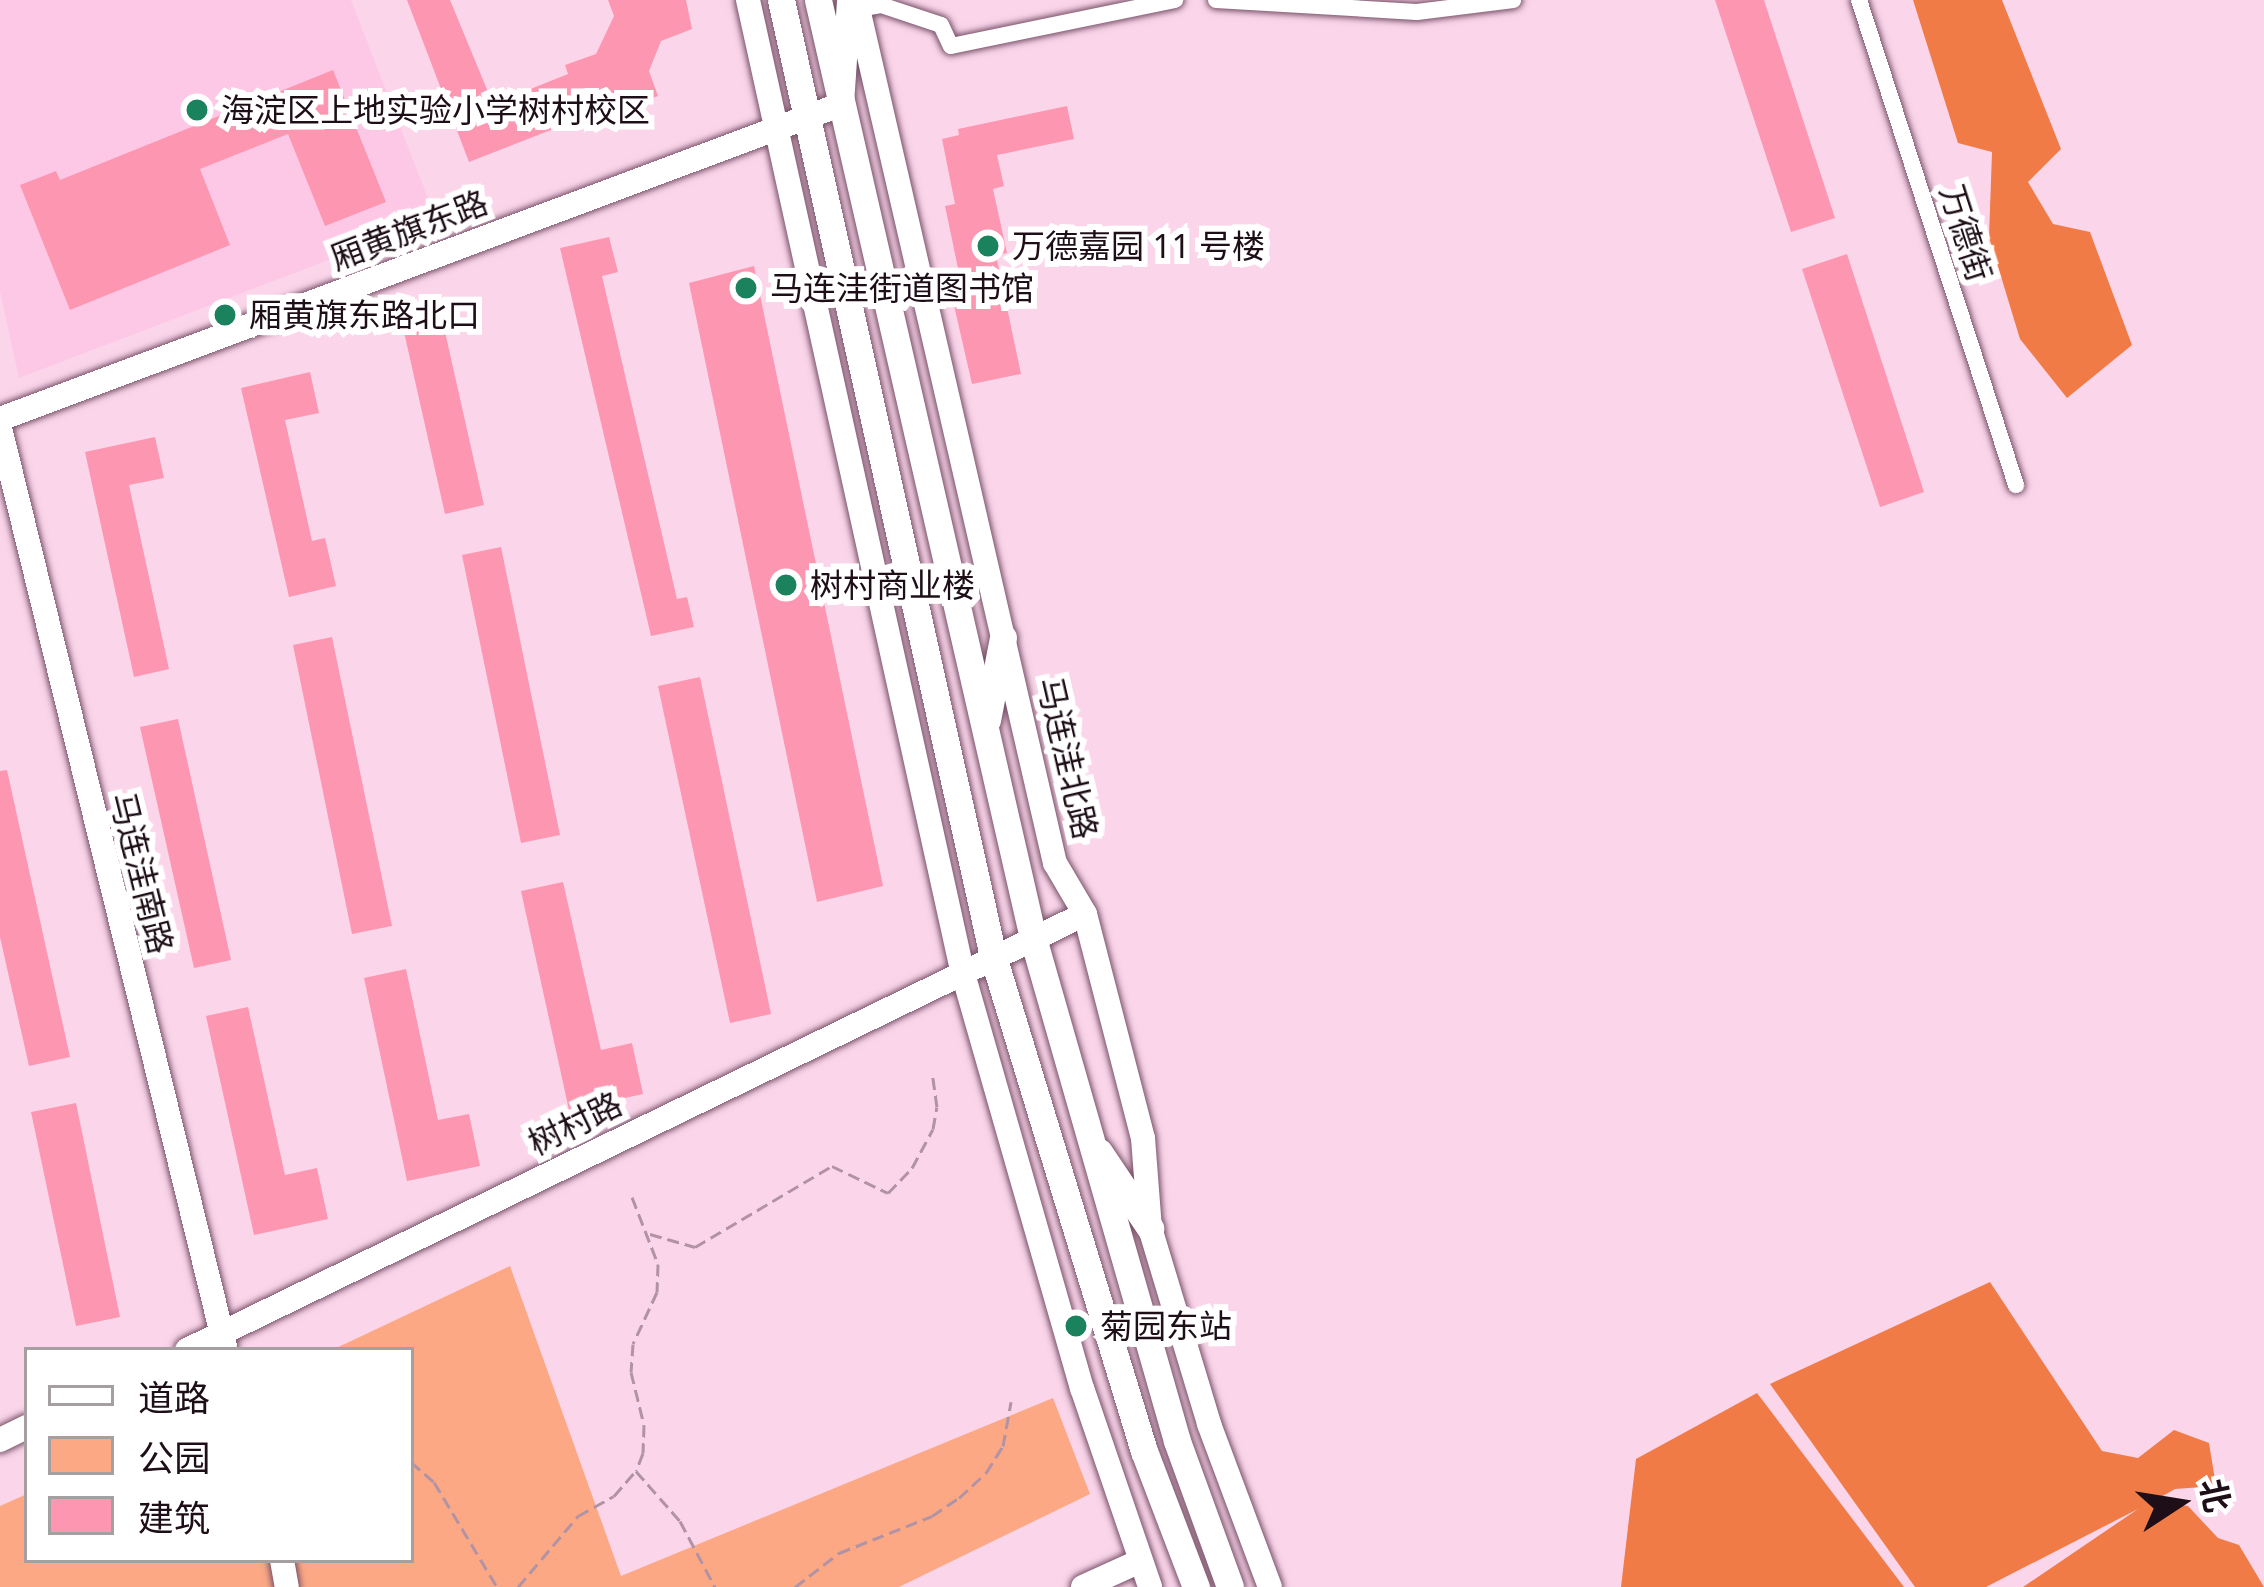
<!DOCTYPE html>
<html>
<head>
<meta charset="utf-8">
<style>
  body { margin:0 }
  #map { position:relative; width:2264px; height:1587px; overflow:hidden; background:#fbd6eb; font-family:"Noto Sans","Noto Sans SC",sans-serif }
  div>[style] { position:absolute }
  .built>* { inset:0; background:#fdc8e6 }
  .green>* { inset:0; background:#fca885 }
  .forest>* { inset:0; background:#f07b47 }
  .building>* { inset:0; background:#fd96b1 }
  .path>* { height:3px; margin-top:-1.5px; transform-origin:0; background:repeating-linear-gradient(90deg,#b193a4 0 12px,transparent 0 18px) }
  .roads { filter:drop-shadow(0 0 3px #795269) drop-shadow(0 0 3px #795269) }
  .street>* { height:16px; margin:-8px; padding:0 8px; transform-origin:8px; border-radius:8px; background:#fff }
  .secondary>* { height:24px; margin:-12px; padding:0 12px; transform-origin:12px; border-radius:12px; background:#fff }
  .primary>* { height:27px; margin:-13.5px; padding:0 13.5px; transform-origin:13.5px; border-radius:13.5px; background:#fff }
  .dots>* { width:33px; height:33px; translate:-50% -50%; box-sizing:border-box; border:6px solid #fff; border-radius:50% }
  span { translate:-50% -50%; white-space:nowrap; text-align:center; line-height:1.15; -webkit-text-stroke:12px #fff; paint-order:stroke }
  .poi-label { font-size:33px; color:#1d0e17 }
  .left { translate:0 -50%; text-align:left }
  .street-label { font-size:33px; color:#1d0e17 }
  .legend { position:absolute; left:24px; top:1347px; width:390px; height:216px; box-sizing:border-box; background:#fff; border:3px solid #a59fa2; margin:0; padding:15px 21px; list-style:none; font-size:36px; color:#1d0e17 }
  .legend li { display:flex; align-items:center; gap:24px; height:60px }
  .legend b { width:60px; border:3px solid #a59fa2 }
  .north { position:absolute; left:2120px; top:1443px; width:120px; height:120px; -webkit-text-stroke:9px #fff; paint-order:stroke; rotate:78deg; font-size:33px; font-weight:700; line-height:48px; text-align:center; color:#1d0e17 }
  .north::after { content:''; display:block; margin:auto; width:42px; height:54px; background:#1d0e17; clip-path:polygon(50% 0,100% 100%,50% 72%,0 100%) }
</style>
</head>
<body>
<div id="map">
  <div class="built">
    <div style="clip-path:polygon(0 0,351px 0,436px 219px,19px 378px,0 292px)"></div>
  </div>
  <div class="green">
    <div style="clip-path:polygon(510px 1266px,621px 1576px,1053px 1398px,1090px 1494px,899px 1587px,0 1587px,0 1506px,27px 1494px,27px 1560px,411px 1560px,411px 1350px,332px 1350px)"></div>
  </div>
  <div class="forest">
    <div style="clip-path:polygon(1913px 0,2002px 0,2061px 149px,2028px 182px,2053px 224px,2090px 232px,2132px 345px,2067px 398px,2020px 339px,1989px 237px,1992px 152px,1958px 143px)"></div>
    <div style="clip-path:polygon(1990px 1282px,2102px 1451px,2138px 1458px,2174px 1430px,2209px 1443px,2216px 1486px,2175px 1489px,2154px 1501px,2188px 1506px,2218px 1538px,2239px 1545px,2264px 1587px,2023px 1587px,2138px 1509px,1986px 1587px,1915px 1587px,1770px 1384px)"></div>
    <div style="clip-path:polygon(1757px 1393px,1904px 1587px,1621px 1587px,1636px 1459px)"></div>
  </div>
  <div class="building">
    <div style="clip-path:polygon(407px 0,450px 0,493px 104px,568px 74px,565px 65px,596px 54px,614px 16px,608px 0,686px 0,692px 29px,661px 41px,649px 71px,658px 96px,586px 123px,584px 117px,469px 162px)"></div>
    <div style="clip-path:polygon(1715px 0,1764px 0,1835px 218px,1791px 232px)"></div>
    <div style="clip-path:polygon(333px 70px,386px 202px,325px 226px,288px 134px,200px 169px,230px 245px,70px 310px,20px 185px,56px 171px,60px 180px)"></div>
    <div style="clip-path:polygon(1067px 106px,1074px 139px,997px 155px,1004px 186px,993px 189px,1007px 253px,996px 255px,1021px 374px,972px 384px,947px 275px,959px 273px,945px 206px,955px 204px,942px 139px,959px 135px,958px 129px)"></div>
    <div style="clip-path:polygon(609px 237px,618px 272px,602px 276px,677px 599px,687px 597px,694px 627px,651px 636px,560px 248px)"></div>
    <div style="clip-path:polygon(1847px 254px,1924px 492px,1880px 507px,1802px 269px)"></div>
    <div style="clip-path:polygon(754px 266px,883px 886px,817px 902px,689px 283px)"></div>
    <div style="clip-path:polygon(443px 323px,484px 505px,445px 514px,404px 332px)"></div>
    <div style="clip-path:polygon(310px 372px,319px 413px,285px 420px,312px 541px,325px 538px,336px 586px,289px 597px,241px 388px)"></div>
    <div style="clip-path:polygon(155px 437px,164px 478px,129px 485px,169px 669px,134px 677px,85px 452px)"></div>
    <div style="clip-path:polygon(501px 547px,560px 835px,521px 843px,462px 555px)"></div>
    <div style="clip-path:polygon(332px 637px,392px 926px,352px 934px,293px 645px)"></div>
    <div style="clip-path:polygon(700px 677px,771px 1014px,730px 1023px,658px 686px)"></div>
    <div style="clip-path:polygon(178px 719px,231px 960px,194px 968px,140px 727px)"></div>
    <div style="clip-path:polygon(7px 770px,70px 1057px,29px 1066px,0 937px,0 771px)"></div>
    <div style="clip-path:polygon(563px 882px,601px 1050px,632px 1043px,643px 1094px,569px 1110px,521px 891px)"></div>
    <div style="clip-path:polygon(406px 969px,438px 1120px,469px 1114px,480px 1166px,407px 1181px,364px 978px)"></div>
    <div style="clip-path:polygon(248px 1007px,285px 1175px,317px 1168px,328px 1219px,254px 1235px,206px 1016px)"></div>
    <div style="clip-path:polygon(76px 1103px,120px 1317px,76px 1326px,31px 1112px)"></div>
  </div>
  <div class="path">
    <div style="left:632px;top:1197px;width:72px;rotate:68.8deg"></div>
    <div style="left:658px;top:1264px;width:28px;rotate:92deg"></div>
    <div style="left:657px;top:1292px;width:57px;rotate:114.8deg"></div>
    <div style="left:633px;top:1344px;width:28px;rotate:94deg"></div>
    <div style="left:631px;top:1372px;width:55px;rotate:76.2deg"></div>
    <div style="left:644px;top:1425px;width:28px;rotate:92deg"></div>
    <div style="left:643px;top:1453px;width:19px;rotate:111deg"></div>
    <div style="left:636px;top:1471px;width:67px;rotate:48.7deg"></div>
    <div style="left:680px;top:1521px;width:75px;rotate:62.1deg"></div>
    <div style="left:650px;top:1234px;width:47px;rotate:16.1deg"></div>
    <div style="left:695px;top:1247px;width:159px;rotate:-30.6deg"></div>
    <div style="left:832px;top:1166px;width:62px;rotate:25.7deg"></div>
    <div style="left:888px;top:1193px;width:35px;rotate:-46deg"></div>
    <div style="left:912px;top:1168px;width:44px;rotate:-61.7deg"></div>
    <div style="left:933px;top:1129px;width:22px;rotate:-80deg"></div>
    <div style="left:937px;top:1107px;width:35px;rotate:-98deg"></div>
    <div style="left:411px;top:1462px;width:30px;rotate:41deg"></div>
    <div style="left:434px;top:1482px;width:122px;rotate:59deg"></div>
    <div style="left:518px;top:1587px;width:93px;rotate:-49.8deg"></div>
    <div style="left:578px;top:1516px;width:41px;rotate:-29.1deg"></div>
    <div style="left:614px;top:1496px;width:30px;rotate:-49deg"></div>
    <div style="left:795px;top:1587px;width:56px;rotate:-37.7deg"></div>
    <div style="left:839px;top:1553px;width:100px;rotate:-21.7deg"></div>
    <div style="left:932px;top:1516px;width:32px;rotate:-34deg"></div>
    <div style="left:959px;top:1498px;width:37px;rotate:-43deg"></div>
    <div style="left:986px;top:1473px;width:32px;rotate:-58deg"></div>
    <div style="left:1003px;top:1446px;width:45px;rotate:-79.7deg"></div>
  </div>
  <div class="roads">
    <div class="street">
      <div style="left:1216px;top:0;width:201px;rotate:3.4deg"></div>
      <div style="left:1417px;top:12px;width:97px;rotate:-7.1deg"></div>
      <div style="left:1859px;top:0;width:510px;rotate:72.06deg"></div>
      <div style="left:858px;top:9px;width:23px;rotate:-10deg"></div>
      <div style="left:881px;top:5px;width:63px;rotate:18.4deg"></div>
      <div style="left:941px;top:25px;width:23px;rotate:65deg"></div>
      <div style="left:951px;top:46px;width:229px;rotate:-11.6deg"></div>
    </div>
    <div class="secondary">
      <div style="left:748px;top:0;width:993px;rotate:77.56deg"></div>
      <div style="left:962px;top:970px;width:435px;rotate:74deg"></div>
      <div style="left:1082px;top:1388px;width:210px;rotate:71.1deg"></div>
      <div style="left:856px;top:0;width:886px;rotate:77.02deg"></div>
      <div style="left:1055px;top:863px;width:59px;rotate:59.5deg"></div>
      <div style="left:1085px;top:914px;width:231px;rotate:75.5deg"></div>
      <div style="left:1143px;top:1138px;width:90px;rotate:85.6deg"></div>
      <div style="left:1150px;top:1228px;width:205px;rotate:73.2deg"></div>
      <div style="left:1209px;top:1424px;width:174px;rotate:69.5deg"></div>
      <div style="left:0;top:419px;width:899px;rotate:-20.51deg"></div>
      <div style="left:842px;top:104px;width:102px;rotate:-86.1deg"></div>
      <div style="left:0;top:428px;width:946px;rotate:76.24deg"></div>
      <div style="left:187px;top:1350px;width:998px;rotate:-25.9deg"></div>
      <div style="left:0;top:1440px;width:30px;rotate:-26deg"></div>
      <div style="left:282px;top:1560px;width:27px;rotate:80deg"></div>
      <div style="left:1083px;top:1587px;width:63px;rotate:-24.5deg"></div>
    </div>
    <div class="primary">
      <div style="left:781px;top:0;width:979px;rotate:77.5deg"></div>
      <div style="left:993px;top:956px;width:518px;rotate:73.04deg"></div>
      <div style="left:1144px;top:1451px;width:146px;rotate:69.1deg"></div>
      <div style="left:818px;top:0;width:962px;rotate:77.09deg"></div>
      <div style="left:1033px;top:938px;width:523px;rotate:74.02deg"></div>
      <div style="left:1177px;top:1441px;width:155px;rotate:70deg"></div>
      <div style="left:987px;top:720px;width:84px;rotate:-79deg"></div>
      <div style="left:1099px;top:1152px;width:92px;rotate:56.1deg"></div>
    </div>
  </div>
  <div class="dots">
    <div style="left:197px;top:110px;background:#1a825d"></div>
    <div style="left:988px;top:246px;background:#1a825d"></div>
    <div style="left:746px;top:288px;background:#1a825d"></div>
    <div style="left:225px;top:315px;background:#1a825d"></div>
    <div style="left:786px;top:585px;background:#1a825d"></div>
    <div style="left:1076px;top:1326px;background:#1a825d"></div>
  </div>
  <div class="poi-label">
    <span class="left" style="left:221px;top:110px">海淀区上地实验小学树村校区</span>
    <span class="left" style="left:1012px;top:246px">万德嘉园 11 号楼</span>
    <span class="left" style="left:770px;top:288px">马连洼街道图书馆</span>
    <span class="left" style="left:249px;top:315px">厢黄旗东路北口</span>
    <span class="left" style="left:810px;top:585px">树村商业楼</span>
    <span class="left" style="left:1100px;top:1326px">菊园东站</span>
  </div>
  <div class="street-label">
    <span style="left:409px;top:230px;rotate:-21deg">厢黄旗东路</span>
    <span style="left:1966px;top:233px;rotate:72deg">万德街</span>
    <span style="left:1068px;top:758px;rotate:77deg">马连洼北路</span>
    <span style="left:142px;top:873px;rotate:76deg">马连洼南路</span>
    <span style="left:575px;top:1123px;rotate:-26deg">树村路</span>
  </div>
  <ul class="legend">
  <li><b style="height:15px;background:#fff"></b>道路</li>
  <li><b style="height:33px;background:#fca885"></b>公园</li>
  <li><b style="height:33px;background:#fd96b1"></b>建筑</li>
  </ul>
  <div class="north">北</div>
</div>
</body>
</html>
